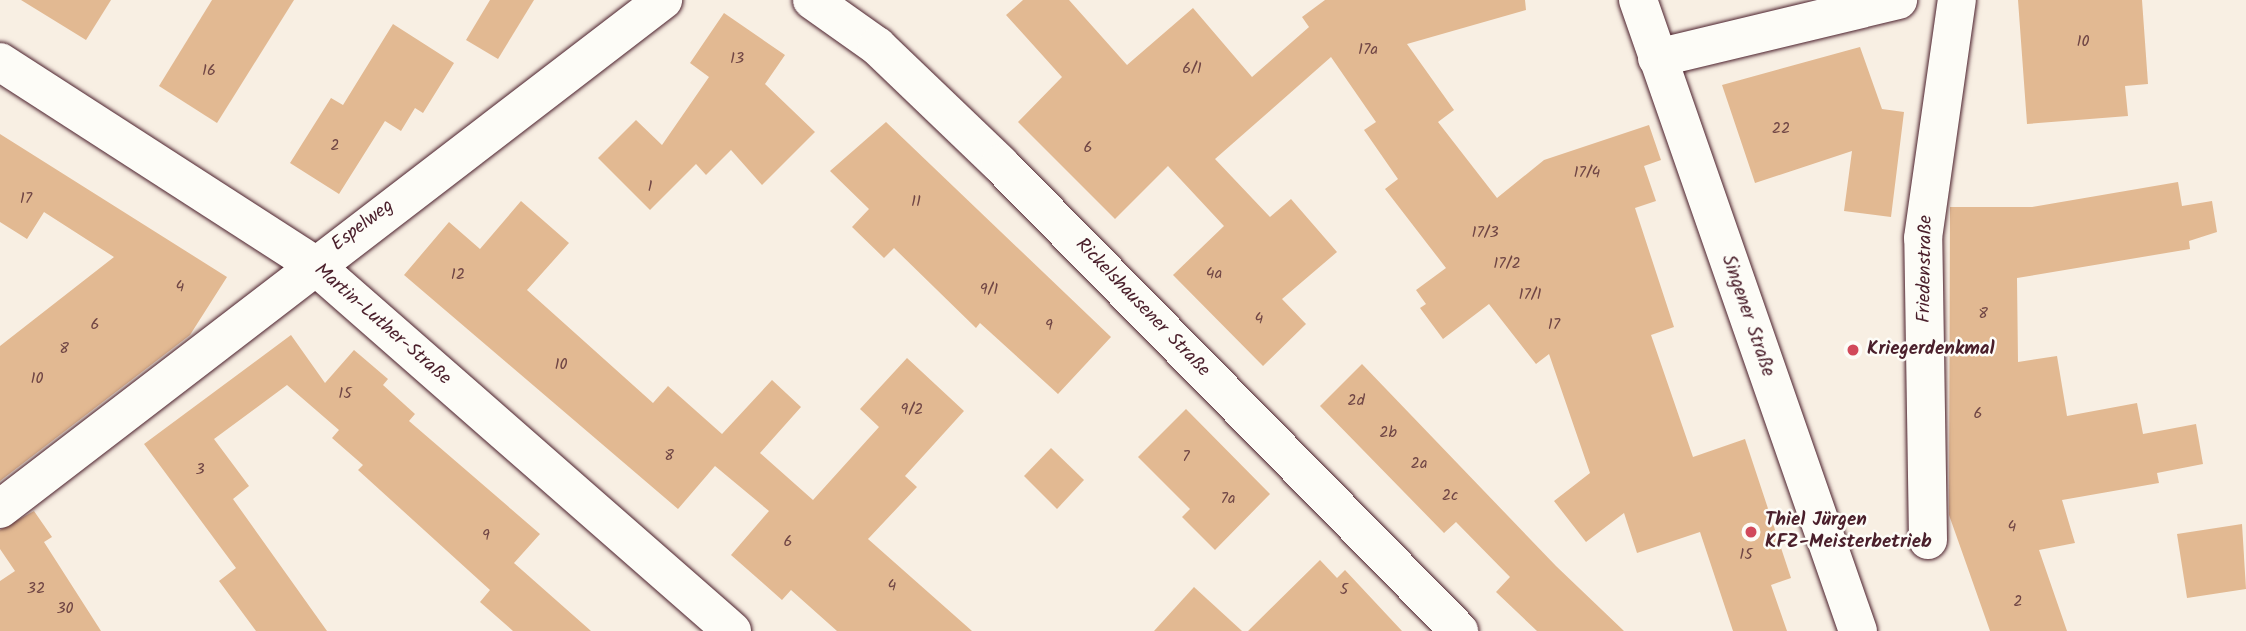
<!DOCTYPE html>
<html>
<head>
<meta charset="utf-8">
<style>
  body { margin:0 }
  #map { position:relative; width:2246px; height:631px; overflow:hidden; background:#f8efe3; font-family:Kalam,sans-serif }
  div>[style] { position:absolute }
  .building>* { inset:0; background:#e2b992 }
  .roads { filter:drop-shadow(0 0 2px #4a1f2b) drop-shadow(0 0 2px #4a1f2b) }
  .minor>* { height:38px; margin:-19px; padding:0 19px; transform-origin:19px; border-radius:19px; background:#fdfcf7 }
  .dots>* { width:19px; height:19px; translate:-50% -50%; box-sizing:border-box; border:4px solid #fdfcf7; border-radius:50% }
  span { translate:-50% -50%; white-space:nowrap; text-align:center; line-height:1.15; -webkit-text-stroke:5px #fdfcf7; paint-order:stroke }
  .number-label { font-size:16px; color:#704645 }
  .number-label span { -webkit-text-stroke-width:0 }
  .street-label { font-size:19px; color:#4a1f2b }
  .poi-label { font-size:19px; color:#4a1f2b; font-weight:700 }
  .left { translate:0 -50%; text-align:left }
</style>
</head>
<body>
<div id="map">
  <div class="building">
    <div style="clip-path:polygon(21px 0,111px 0,86px 40px)"></div>
    <div style="clip-path:polygon(212px 0,294px 0,217px 123px,159px 86px)"></div>
    <div style="clip-path:polygon(490px 0,534px 0,498px 59px,466px 40px)"></div>
    <div style="clip-path:polygon(1023px 0,1069px 0,1127px 65px,1193px 8px,1252px 77px,1309px 27px,1302px 17px,1325px 0,1525px 0,1526px 10px,1407px 44px,1454px 110px,1438px 122px,1497px 198px,1544px 160px,1649px 125px,1661px 160px,1644px 166px,1656px 201px,1635px 208px,1674px 327px,1651px 335px,1693px 457px,1745px 439px,1791px 578px,1771px 585px,1787px 631px,1733px 631px,1700px 532px,1637px 553px,1624px 513px,1586px 542px,1554px 501px,1590px 473px,1549px 354px,1536px 364px,1489px 304px,1443px 339px,1420px 308px,1426px 304px,1416px 290px,1446px 268px,1385px 189px,1398px 179px,1364px 130px,1376px 122px,1331px 57px,1215px 159px,1270px 217px,1291px 199px,1337px 252px,1282px 299px,1306px 324px,1263px 366px,1173px 275px,1224px 226px,1168px 166px,1115px 219px,1018px 122px,1062px 77px,1006px 15px)"></div>
    <div style="clip-path:polygon(2018px 0,2142px 0,2148px 84px,2125px 86px,2128px 116px,2027px 124px)"></div>
    <div style="clip-path:polygon(724px 13px,785px 55px,765px 84px,815px 132px,762px 185px,731px 150px,706px 175px,696px 164px,650px 210px,598px 158px,636px 120px,662px 145px,709px 77px,690px 63px)"></div>
    <div style="clip-path:polygon(393px 24px,454px 63px,423px 113px,415px 108px,401px 131px,385px 121px,339px 194px,290px 163px,331px 98px,343px 105px)"></div>
    <div style="clip-path:polygon(1860px 47px,1882px 109px,1904px 112px,1891px 217px,1844px 211px,1852px 151px,1755px 183px,1722px 85px)"></div>
    <div style="clip-path:polygon(886px 122px,1111px 337px,1058px 394px,980px 323px,976px 328px,894px 248px,884px 258px,852px 227px,869px 209px,830px 171px)"></div>
    <div style="clip-path:polygon(0 134px,227px 277px,190px 335px,0 481px,0 346px,114px 257px,44px 212px,27px 239px,0 222px)"></div>
    <div style="clip-path:polygon(2178px 182px,2182px 206px,2212px 201px,2217px 232px,2189px 241px,2190px 249px,2017px 278px,2018px 362px,2057px 356px,2067px 416px,2137px 403px,2143px 434px,2196px 424px,2203px 464px,2157px 473px,2159px 483px,2062px 500px,2075px 543px,2039px 550px,2067px 631px,1990px 631px,1949px 515px,1950px 207px,2032px 207px)"></div>
    <div style="clip-path:polygon(521px 201px,569px 243px,527px 290px,653px 403px,668px 386px,722px 434px,772px 380px,801px 407px,760px 453px,813px 500px,879px 427px,860px 409px,907px 358px,964px 411px,905px 476px,917px 487px,868px 539px,972px 631px,837px 631px,791px 590px,782px 600px,731px 555px,769px 511px,715px 466px,678px 509px,404px 275px,449px 222px,480px 249px)"></div>
    <div style="clip-path:polygon(291px 335px,325px 383px,354px 350px,388px 379px,383px 385px,415px 414px,409px 421px,540px 534px,514px 563px,591px 631px,513px 631px,480px 602px,490px 590px,358px 470px,363px 465px,332px 438px,339px 430px,287px 385px,214px 439px,249px 486px,233px 499px,327px 631px,256px 631px,219px 581px,236px 568px,144px 444px)"></div>
    <div style="clip-path:polygon(1362px 364px,1556px 566px,1624px 631px,1537px 631px,1496px 592px,1510px 577px,1456px 522px,1444px 533px,1320px 406px)"></div>
    <div style="clip-path:polygon(1186px 409px,1270px 494px,1215px 550px,1182px 517px,1190px 509px,1138px 457px)"></div>
    <div style="clip-path:polygon(1051px 448px,1084px 480px,1057px 509px,1024px 476px)"></div>
    <div style="clip-path:polygon(34px 511px,52px 537px,44px 542px,101px 631px,0 631px,0 581px,15px 571px,0 549px,0 530px)"></div>
    <div style="clip-path:polygon(2242px 524px,2246px 589px,2187px 598px,2177px 534px)"></div>
    <div style="clip-path:polygon(1320px 560px,1337px 578px,1345px 570px,1402px 631px,1248px 631px)"></div>
    <div style="clip-path:polygon(1194px 587px,1242px 631px,1154px 631px)"></div>
  </div>
  <div class="roads">
    <div class="minor">
      <div style="left:812px;top:0;width:80px;rotate:35.3deg"></div>
      <div style="left:877px;top:46px;width:170px;rotate:43.8deg"></div>
      <div style="left:1000px;top:164px;width:655px;rotate:45.49deg"></div>
      <div style="left:1638px;top:0;width:668px;rotate:70.78deg"></div>
      <div style="left:1657px;top:58px;width:248px;rotate:-13.5deg"></div>
      <div style="left:0;top:62px;width:373px;rotate:32.8deg"></div>
      <div style="left:313px;top:264px;width:557px;rotate:41.21deg"></div>
      <div style="left:0;top:509px;width:836px;rotate:-37.51deg"></div>
      <div style="left:1928px;top:540px;width:302px;rotate:-90.9deg"></div>
      <div style="left:1923px;top:238px;width:240px;rotate:-81.9deg"></div>
    </div>
  </div>
  <div class="dots">
    <div style="left:1853px;top:350px;background:#d1495b"></div>
    <div style="left:1751px;top:532px;background:#d1495b"></div>
  </div>
  <div class="number-label">
    <span style="left:2083px;top:42px">10</span>
    <span style="left:1368px;top:50px">17a</span>
    <span style="left:737px;top:59px">13</span>
    <span style="left:1192px;top:69px">6/1</span>
    <span style="left:209px;top:71px">16</span>
    <span style="left:1781px;top:129px">22</span>
    <span style="left:335px;top:146px">2</span>
    <span style="left:1088px;top:148px">6</span>
    <span style="left:1587px;top:173px">17/4</span>
    <span style="left:650px;top:187px">1</span>
    <span style="left:26px;top:199px">17</span>
    <span style="left:916px;top:202px">11</span>
    <span style="left:1485px;top:233px">17/3</span>
    <span style="left:1507px;top:264px">17/2</span>
    <span style="left:1214px;top:274px">4a</span>
    <span style="left:458px;top:275px">12</span>
    <span style="left:180px;top:287px">4</span>
    <span style="left:989px;top:290px">9/1</span>
    <span style="left:1530px;top:295px">17/1</span>
    <span style="left:1983px;top:314px">8</span>
    <span style="left:1259px;top:319px">4</span>
    <span style="left:95px;top:325px">6</span>
    <span style="left:1554px;top:325px">17</span>
    <span style="left:1049px;top:326px">9</span>
    <span style="left:64px;top:349px">8</span>
    <span style="left:561px;top:365px">10</span>
    <span style="left:37px;top:379px">10</span>
    <span style="left:345px;top:394px">15</span>
    <span style="left:1356px;top:401px">2d</span>
    <span style="left:912px;top:410px">9/2</span>
    <span style="left:1978px;top:414px">6</span>
    <span style="left:1388px;top:433px">2b</span>
    <span style="left:669px;top:456px">8</span>
    <span style="left:1186px;top:457px">7</span>
    <span style="left:1419px;top:464px">2a</span>
    <span style="left:200px;top:470px">3</span>
    <span style="left:1450px;top:496px">2c</span>
    <span style="left:1228px;top:499px">7a</span>
    <span style="left:2012px;top:527px">4</span>
    <span style="left:486px;top:536px">9</span>
    <span style="left:788px;top:542px">6</span>
    <span style="left:1746px;top:555px">15</span>
    <span style="left:892px;top:586px">4</span>
    <span style="left:36px;top:589px">32</span>
    <span style="left:1344px;top:590px">5</span>
    <span style="left:2018px;top:602px">2</span>
    <span style="left:65px;top:609px">30</span>
  </div>
  <div class="street-label">
    <span style="left:363px;top:226px;rotate:-37deg">Espelweg</span>
    <span style="left:1926px;top:269px;rotate:-89deg">Friedenstraße</span>
    <span style="left:1142px;top:308px;rotate:46deg">Rickelshausener Straße</span>
    <span style="left:1747px;top:316px;rotate:71deg">Singener Straße</span>
    <span style="left:382px;top:325px;rotate:41deg">Martin-Luther-Straße</span>
  </div>
  <div class="poi-label">
    <span class="left" style="left:1867px;top:350px">Kriegerdenkmal</span>
    <span class="left" style="left:1765px;top:532px">Thiel Jürgen<br>KFZ-Meisterbetrieb</span>
  </div>
</div>
</body>
</html>
